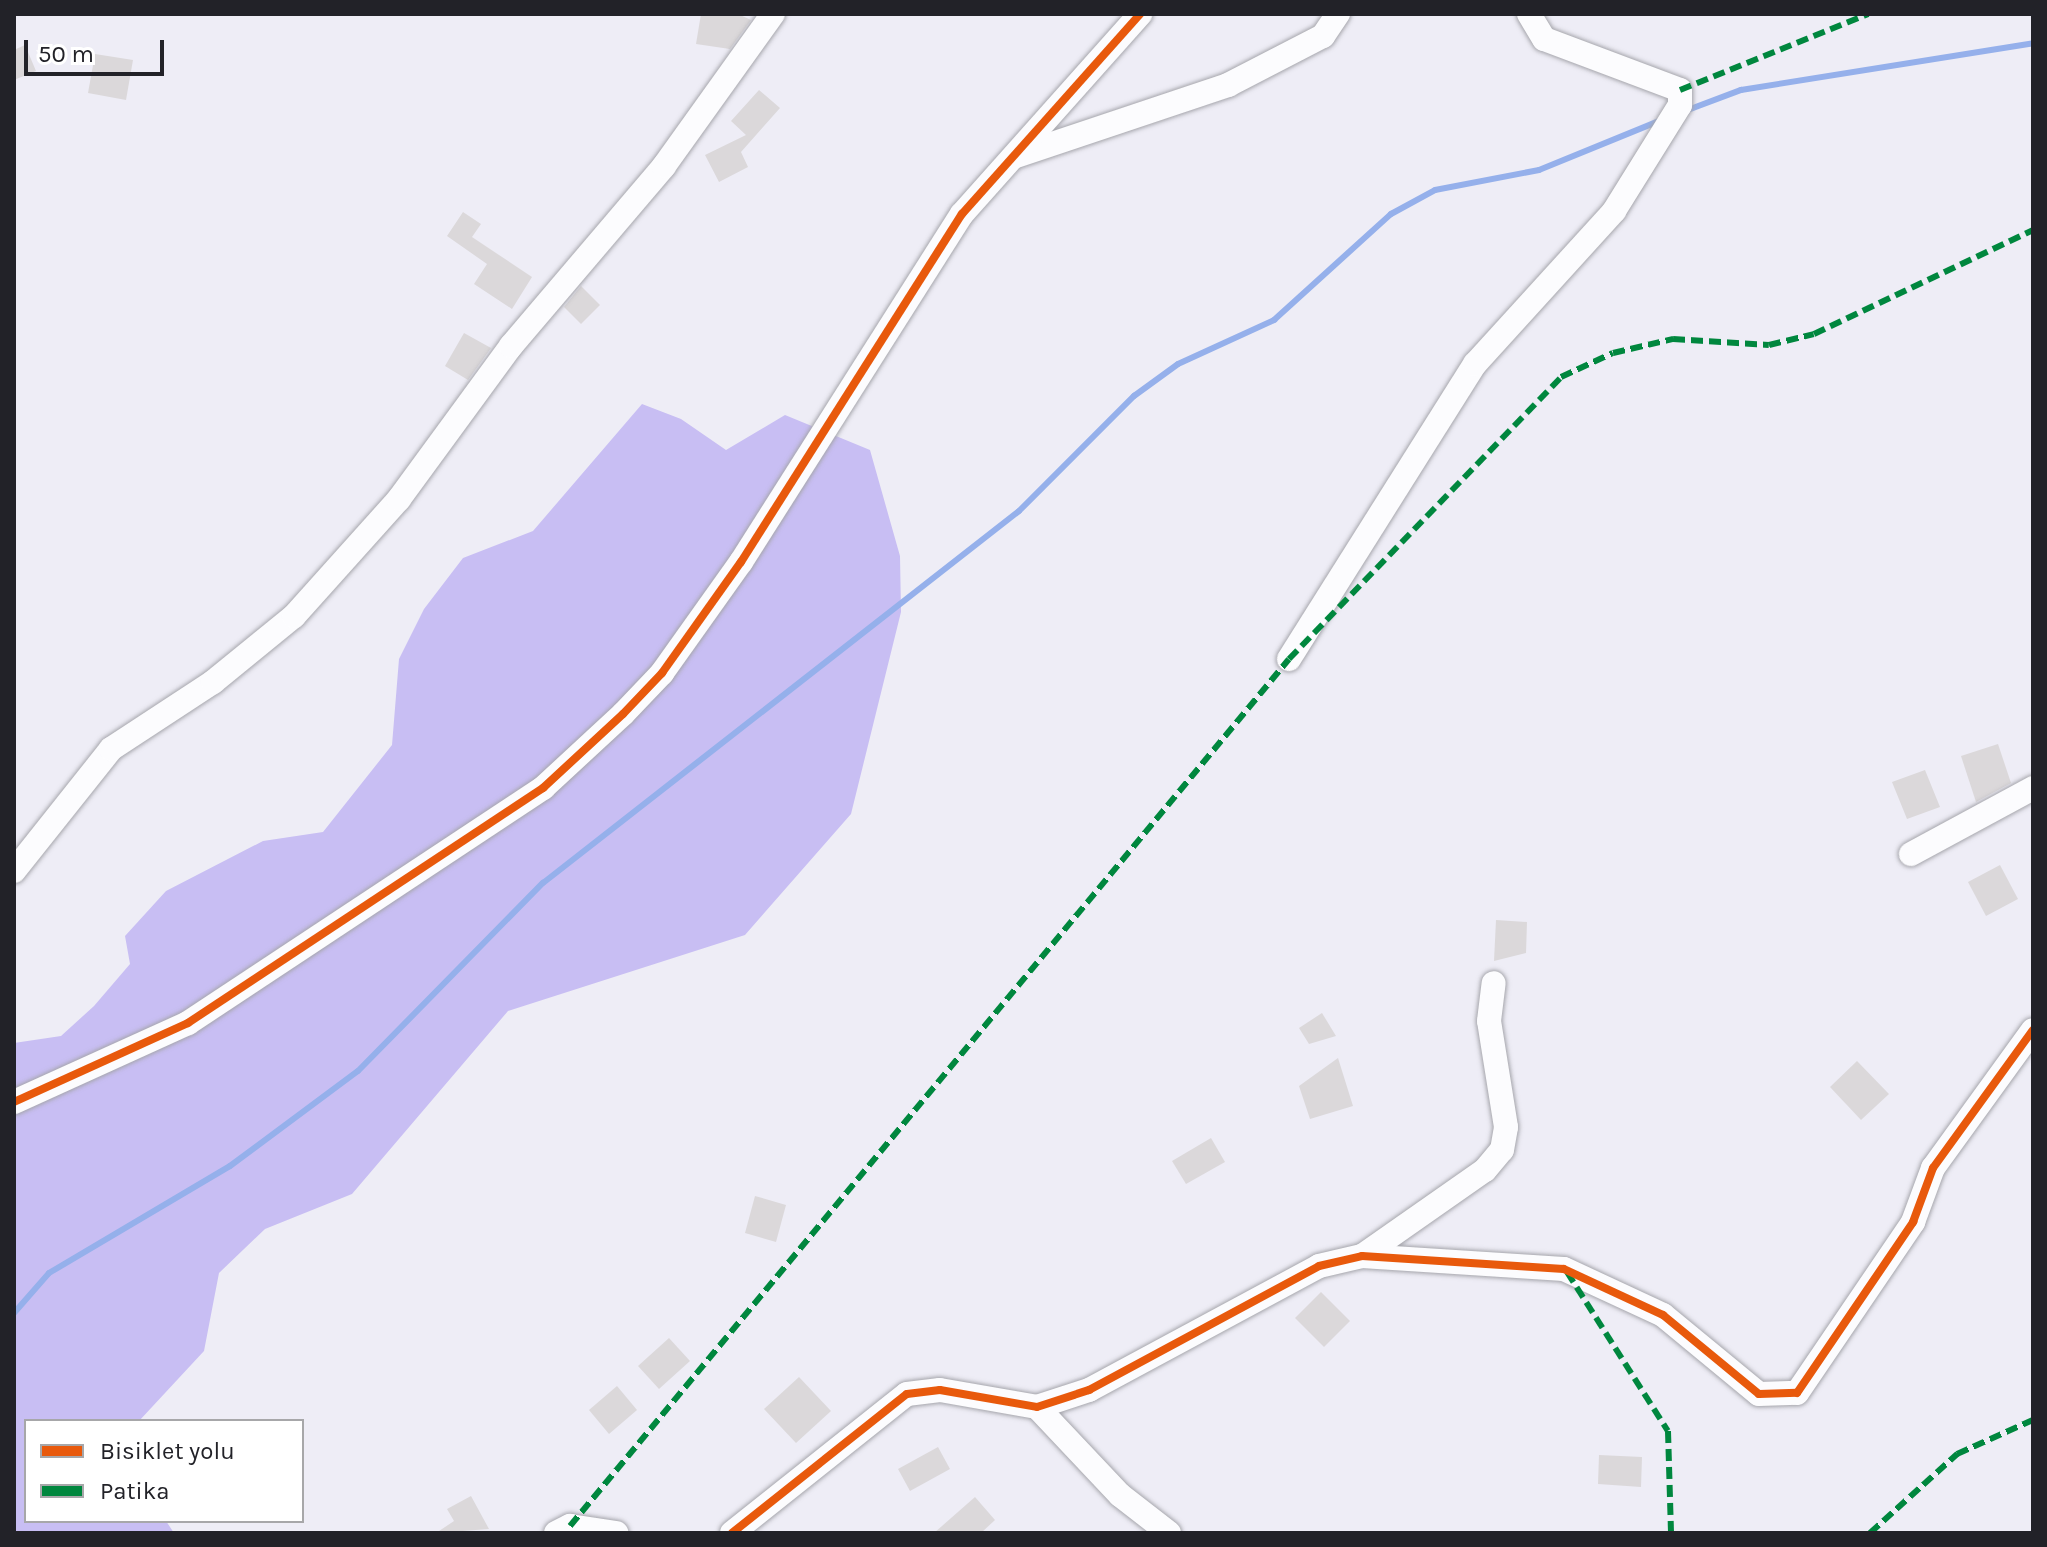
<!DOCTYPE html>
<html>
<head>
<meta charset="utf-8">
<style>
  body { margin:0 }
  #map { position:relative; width:2047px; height:1547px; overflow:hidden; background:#eeedf6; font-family:Karla,sans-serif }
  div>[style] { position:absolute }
  .forest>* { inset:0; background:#c8bef3 }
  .stream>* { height:6px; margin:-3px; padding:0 3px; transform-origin:3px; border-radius:3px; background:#95b0eb }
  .building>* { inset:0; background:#dbd8da }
  .roads { filter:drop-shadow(0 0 2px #a6a6ac) drop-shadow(0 0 2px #a6a6ac) }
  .minor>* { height:24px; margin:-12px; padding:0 12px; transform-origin:12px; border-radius:12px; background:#fcfcfe }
  .quiet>* { height:6px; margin-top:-3px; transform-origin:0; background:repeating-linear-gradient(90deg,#00873e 0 12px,transparent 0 18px) }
  .cycleway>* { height:8px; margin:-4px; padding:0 4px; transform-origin:4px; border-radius:4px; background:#e8590c }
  span { translate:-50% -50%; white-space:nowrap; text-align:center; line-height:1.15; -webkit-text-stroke:7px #fff; paint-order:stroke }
  .frame { position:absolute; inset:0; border:16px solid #222228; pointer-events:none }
  .legend { position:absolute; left:24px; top:1419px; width:280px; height:104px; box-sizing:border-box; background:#fff; border:2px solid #a7a7a9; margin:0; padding:10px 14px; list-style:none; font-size:24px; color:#222228 }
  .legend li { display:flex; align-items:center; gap:16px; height:40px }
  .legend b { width:40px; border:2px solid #a7a7a9 }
  .scale { position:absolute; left:24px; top:40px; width:140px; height:36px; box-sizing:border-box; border:4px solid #222228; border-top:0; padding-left:10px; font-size:24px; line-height:28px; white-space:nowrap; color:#222228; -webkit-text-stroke:6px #fff; paint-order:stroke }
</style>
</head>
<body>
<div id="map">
  <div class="forest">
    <div style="clip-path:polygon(642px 404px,681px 419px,726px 450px,785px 415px,870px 450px,900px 556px,901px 612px,851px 814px,745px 935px,508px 1011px,352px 1194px,265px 1229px,219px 1273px,204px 1351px,139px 1421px,26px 1421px,26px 1521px,166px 1521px,174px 1533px,14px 1533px,14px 1043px,61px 1036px,94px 1006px,130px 964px,125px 936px,166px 891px,263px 841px,323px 832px,392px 745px,399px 659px,424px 609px,463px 558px,533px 531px)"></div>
  </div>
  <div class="stream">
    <div style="left:1685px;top:111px;width:60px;rotate:-20.6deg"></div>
    <div style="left:1741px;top:90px;width:296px;rotate:-9.1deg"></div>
    <div style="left:14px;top:1313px;width:53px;rotate:-48.8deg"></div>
    <div style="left:49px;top:1273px;width:210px;rotate:-30.6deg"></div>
    <div style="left:230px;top:1166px;width:159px;rotate:-36.6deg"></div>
    <div style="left:358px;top:1071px;width:264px;rotate:-45.5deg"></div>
    <div style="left:543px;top:883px;width:604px;rotate:-38.01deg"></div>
    <div style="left:1019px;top:511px;width:163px;rotate:-45deg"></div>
    <div style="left:1134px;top:396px;width:54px;rotate:-36deg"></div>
    <div style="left:1178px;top:364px;width:106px;rotate:-24.6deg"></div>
    <div style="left:1274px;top:320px;width:158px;rotate:-42.2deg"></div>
    <div style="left:1391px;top:214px;width:50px;rotate:-28.6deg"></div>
    <div style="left:1435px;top:190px;width:106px;rotate:-10.9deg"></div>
    <div style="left:1539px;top:170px;width:130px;rotate:-22.2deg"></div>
  </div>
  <div class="building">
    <div style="clip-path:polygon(701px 14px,738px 14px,751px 20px,730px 49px,696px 44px)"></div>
    <div style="clip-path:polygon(25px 45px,36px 71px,14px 80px,14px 50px)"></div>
    <div style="clip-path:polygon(95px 54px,133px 60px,126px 100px,88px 93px)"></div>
    <div style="clip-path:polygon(759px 90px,780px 108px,741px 152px,748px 167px,719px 182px,705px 155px,746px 135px,731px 121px)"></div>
    <div style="clip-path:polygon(463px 212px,481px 224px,472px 237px,532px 277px,512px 309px,474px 284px,487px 264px,447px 236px)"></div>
    <div style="clip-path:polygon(581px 286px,600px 305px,581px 324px,564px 307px)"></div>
    <div style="clip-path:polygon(464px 333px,491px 348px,468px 380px,445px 366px)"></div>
    <div style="clip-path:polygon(1998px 744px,2011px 783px,1976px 802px,1961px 756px)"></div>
    <div style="clip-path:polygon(1925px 770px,1940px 807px,1907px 819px,1892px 782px)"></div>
    <div style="clip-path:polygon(2000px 865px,2018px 899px,1986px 916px,1968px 882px)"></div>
    <div style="clip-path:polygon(1496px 920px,1527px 922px,1526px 953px,1494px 961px)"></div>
    <div style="clip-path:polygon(1322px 1013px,1336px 1036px,1309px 1044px,1299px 1028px)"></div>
    <div style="clip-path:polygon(1338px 1058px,1353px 1106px,1310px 1119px,1299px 1086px)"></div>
    <div style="clip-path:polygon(1857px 1061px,1889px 1094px,1861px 1120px,1830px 1087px)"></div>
    <div style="clip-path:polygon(1211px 1138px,1225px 1162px,1186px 1184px,1172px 1161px)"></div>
    <div style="clip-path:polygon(755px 1196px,786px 1205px,776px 1242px,745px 1233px)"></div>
    <div style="clip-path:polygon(1321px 1292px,1350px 1321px,1324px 1347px,1295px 1318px)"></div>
    <div style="clip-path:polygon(669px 1338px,690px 1361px,659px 1389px,638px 1366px)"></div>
    <div style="clip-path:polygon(799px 1377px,831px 1411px,796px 1443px,764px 1409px)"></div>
    <div style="clip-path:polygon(617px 1386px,637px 1410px,609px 1434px,589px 1410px)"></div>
    <div style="clip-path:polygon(938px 1447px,950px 1469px,910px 1491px,898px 1469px)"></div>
    <div style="clip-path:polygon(1599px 1455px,1642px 1457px,1641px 1487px,1598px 1484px)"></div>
    <div style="clip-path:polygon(471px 1496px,489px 1529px,436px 1533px,454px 1521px,447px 1509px)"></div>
    <div style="clip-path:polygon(975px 1497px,995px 1520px,981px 1533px,934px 1533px)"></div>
  </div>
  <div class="roads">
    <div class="minor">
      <div style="left:1016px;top:156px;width:224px;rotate:-18.5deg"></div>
      <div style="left:1228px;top:85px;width:107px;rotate:-27.3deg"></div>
      <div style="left:1323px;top:36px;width:27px;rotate:-56deg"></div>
      <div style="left:1289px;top:659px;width:349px;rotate:-57.8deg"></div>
      <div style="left:1475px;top:364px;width:207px;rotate:-47.7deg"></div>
      <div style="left:1614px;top:211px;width:125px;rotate:-58.1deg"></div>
      <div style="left:1680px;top:105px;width:15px;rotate:-90deg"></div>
      <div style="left:1680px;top:90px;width:145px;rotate:-159.4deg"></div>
      <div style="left:1544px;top:39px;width:29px;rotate:-121deg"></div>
      <div style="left:1911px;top:854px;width:139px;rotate:-28.4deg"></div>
      <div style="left:14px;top:871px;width:156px;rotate:-51.5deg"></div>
      <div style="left:111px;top:749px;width:122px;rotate:-33.3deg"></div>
      <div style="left:213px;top:682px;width:104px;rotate:-39.2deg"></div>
      <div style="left:294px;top:616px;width:157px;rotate:-48.1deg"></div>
      <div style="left:399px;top:499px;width:190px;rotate:-53.8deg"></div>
      <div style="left:511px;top:346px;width:236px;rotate:-49.6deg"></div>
      <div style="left:664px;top:166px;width:187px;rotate:-54.4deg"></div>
      <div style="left:14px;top:1102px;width:191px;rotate:-24.4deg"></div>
      <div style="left:188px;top:1023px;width:426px;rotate:-33.5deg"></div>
      <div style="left:543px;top:788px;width:109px;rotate:-42.8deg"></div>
      <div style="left:623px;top:714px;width:57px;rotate:-46.4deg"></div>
      <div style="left:662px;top:673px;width:136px;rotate:-54.6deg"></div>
      <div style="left:741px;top:562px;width:412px;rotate:-57.6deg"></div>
      <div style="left:962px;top:214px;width:268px;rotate:-48.3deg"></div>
      <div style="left:1362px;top:1256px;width:150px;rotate:-35deg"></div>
      <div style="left:1485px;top:1170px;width:26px;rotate:-50deg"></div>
      <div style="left:1502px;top:1150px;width:23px;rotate:-80deg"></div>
      <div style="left:1506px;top:1127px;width:107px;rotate:-99.1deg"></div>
      <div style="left:1489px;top:1021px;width:38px;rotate:-83deg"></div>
      <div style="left:1037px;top:1407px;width:121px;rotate:46.7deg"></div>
      <div style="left:1120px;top:1495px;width:62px;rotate:37.8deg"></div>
      <div style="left:556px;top:1533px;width:16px;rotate:-27deg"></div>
      <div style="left:570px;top:1526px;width:47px;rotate:8.7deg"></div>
      <div style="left:732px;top:1533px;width:223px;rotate:-38.5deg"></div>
      <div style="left:907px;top:1394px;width:33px;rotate:-7deg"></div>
      <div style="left:940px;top:1390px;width:98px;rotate:9.9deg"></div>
      <div style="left:1037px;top:1407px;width:55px;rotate:-18.1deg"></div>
      <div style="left:1089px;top:1390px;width:261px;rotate:-28.3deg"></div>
      <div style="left:1319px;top:1266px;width:44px;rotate:-13.1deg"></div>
      <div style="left:1362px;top:1256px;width:202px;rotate:3.7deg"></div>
      <div style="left:1564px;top:1269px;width:109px;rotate:24.9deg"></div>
      <div style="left:1663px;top:1315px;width:124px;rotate:39.5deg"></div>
      <div style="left:1759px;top:1394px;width:38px;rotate:-2deg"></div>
      <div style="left:1797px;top:1393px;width:207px;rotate:-55.8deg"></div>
      <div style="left:1913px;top:1222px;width:58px;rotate:-69.7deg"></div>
      <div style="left:1933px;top:1168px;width:170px;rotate:-54.1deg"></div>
    </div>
  </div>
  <div class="quiet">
    <div style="left:1680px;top:90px;width:203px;rotate:-22deg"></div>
    <div style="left:1567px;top:1272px;width:188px;rotate:57.6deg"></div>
    <div style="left:1668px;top:1431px;width:102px;rotate:88.3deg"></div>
    <div style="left:570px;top:1526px;width:1126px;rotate:-50.33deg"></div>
    <div style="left:1289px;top:659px;width:392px;rotate:-46deg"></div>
    <div style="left:1561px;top:377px;width:57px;rotate:-24.8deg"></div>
    <div style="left:1613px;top:353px;width:62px;rotate:-13.1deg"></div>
    <div style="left:1673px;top:339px;width:96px;rotate:3.6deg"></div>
    <div style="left:1769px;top:345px;width:46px;rotate:-13.7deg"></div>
    <div style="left:1814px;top:334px;width:242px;rotate:-25.4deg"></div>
    <div style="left:1870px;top:1533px;width:118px;rotate:-42.2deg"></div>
    <div style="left:1957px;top:1454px;width:83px;rotate:-24.1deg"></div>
  </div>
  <div class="cycleway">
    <div style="left:14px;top:1102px;width:191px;rotate:-24.4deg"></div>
    <div style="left:188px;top:1023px;width:426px;rotate:-33.5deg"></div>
    <div style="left:543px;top:788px;width:109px;rotate:-42.8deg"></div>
    <div style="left:623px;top:714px;width:57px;rotate:-46.4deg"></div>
    <div style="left:662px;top:673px;width:136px;rotate:-54.6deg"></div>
    <div style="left:741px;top:562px;width:412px;rotate:-57.6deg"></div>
    <div style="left:962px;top:214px;width:268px;rotate:-48.3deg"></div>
    <div style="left:732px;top:1533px;width:223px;rotate:-38.5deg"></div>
    <div style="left:907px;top:1394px;width:33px;rotate:-7deg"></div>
    <div style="left:940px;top:1390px;width:98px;rotate:9.9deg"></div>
    <div style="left:1037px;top:1407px;width:55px;rotate:-18.1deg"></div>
    <div style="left:1089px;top:1390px;width:261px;rotate:-28.3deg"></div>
    <div style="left:1319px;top:1266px;width:44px;rotate:-13.1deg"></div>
    <div style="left:1362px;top:1256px;width:202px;rotate:3.7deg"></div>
    <div style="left:1564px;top:1269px;width:109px;rotate:24.9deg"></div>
    <div style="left:1663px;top:1315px;width:124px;rotate:39.5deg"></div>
    <div style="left:1759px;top:1394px;width:38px;rotate:-2deg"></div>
    <div style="left:1797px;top:1393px;width:207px;rotate:-55.8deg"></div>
    <div style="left:1913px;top:1222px;width:58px;rotate:-69.7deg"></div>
    <div style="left:1933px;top:1168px;width:170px;rotate:-54.1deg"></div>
  </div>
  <div class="frame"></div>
  <ul class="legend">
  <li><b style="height:10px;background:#e8590c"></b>Bisiklet yolu</li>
  <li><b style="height:10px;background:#00873e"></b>Patika</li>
  </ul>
  <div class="scale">50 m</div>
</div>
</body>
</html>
